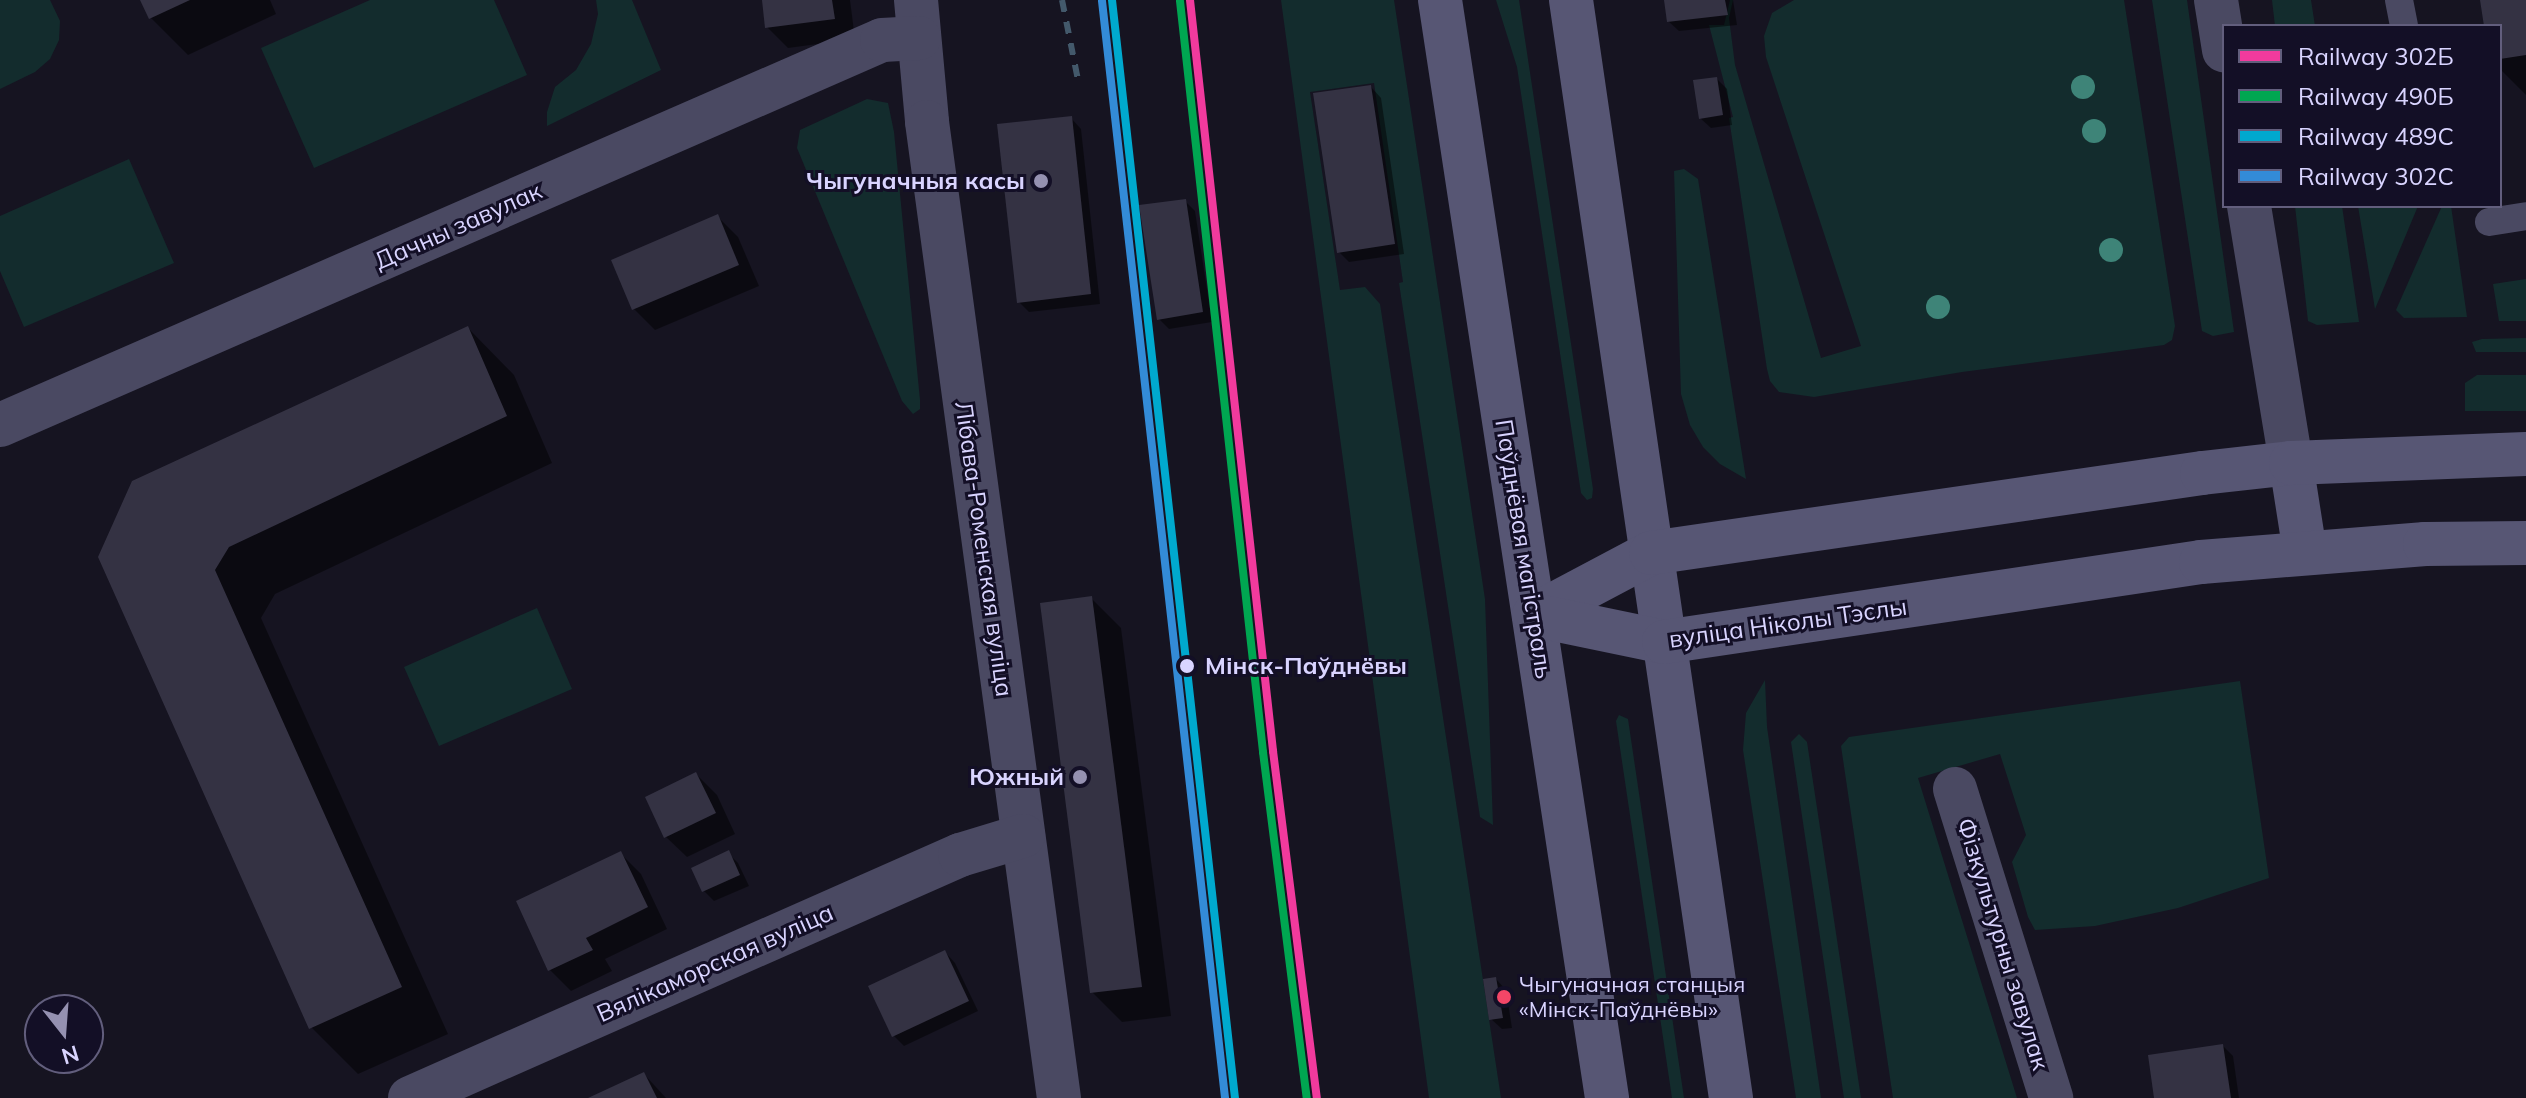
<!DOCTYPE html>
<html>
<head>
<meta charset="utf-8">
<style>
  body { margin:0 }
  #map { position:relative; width:2526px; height:1098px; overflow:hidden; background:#161421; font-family:Mulish,sans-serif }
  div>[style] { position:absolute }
  .green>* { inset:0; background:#132c2d }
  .shadow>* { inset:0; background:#0007 }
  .building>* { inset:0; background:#343243 }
  .lane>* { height:28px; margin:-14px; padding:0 14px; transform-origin:14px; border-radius:14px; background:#4a4962 }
  .street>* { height:44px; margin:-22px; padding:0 22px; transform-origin:22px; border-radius:22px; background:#4a4962 }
  .secondary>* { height:44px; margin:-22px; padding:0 22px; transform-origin:22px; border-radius:22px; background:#575674 }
  .rail>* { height:6px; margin-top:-3px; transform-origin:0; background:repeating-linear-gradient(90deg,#43596b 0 12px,transparent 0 22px) }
  .rail-1>* { height:8px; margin:-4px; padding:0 4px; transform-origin:4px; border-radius:4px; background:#f13a9d }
  .rail-2>* { height:8px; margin:-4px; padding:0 4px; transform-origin:4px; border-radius:4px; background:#00a651 }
  .rail-3>* { height:8px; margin:-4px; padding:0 4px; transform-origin:4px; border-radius:4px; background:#00a9ce }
  .rail-4>* { height:8px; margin:-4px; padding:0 4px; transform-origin:4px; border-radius:4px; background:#338bd7 }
  .trees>* { width:24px; height:24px; margin:-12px; border-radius:50%; background:#3e8478 }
  .dots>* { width:22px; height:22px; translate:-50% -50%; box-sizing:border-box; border:4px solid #130f26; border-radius:50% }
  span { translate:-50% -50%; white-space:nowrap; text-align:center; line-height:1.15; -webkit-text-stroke:6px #130f26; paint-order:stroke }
  .bus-label { font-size:22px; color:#d9d4ff }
  .left { translate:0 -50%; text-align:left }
  .poi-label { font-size:24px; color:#d9d4ff; font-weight:700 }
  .right { translate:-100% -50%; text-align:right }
  .street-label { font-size:24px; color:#d9d4ff }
  .stop-label { font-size:24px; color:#d9d4ff; font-weight:700 }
  .legend { position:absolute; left:2222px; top:24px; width:280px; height:184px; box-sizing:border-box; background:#130f26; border:2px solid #625e7d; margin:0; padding:10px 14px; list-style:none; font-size:24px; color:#d9d4ff }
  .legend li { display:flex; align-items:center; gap:16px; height:40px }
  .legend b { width:40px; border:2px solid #625e7d }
  .north { position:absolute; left:24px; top:994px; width:80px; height:80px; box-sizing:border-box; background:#130f26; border:2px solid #625e7d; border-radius:50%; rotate:163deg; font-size:22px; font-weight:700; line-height:32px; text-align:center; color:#d9d4ff }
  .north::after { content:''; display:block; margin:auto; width:28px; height:36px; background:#9591b1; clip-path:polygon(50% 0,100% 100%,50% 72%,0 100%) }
</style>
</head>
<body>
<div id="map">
  <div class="green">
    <div style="clip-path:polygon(0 0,50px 0,60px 21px,59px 40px,50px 59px,35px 72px,0 89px)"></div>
    <div style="clip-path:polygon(370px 0,494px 0,527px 75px,314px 168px,261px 48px)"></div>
    <div style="clip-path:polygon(596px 0,632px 0,661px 70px,547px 126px,547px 112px,555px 87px,576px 70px,591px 44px,598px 14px)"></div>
    <div style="clip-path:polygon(1281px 0,1394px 0,1485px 599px,1493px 825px,1480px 817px,1399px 283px,1403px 282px,1374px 83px,1310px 92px,1340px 290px,1365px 287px,1380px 304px,1501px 1098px,1429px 1098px)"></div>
    <div style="clip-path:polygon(1496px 0,1519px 0,1593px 489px,1592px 498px,1587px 500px,1581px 493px,1517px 67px)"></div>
    <div style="clip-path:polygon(1730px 0,1733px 0,1729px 18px,1735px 65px,1821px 358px,1861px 346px,1766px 57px,1764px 36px,1772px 13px,1794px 0,2124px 0,2175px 326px,2172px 340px,2164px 345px,1962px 372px,1814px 397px,1779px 392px,1770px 381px,1767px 369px,1729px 118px,1733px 117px,1709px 25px,1724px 25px)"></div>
    <div style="clip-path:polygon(2152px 0,2187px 0,2234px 332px,2213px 336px,2202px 331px)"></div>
    <div style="clip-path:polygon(2272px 0,2311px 0,2315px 26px,2275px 26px)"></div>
    <div style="clip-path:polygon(867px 99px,888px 103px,894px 132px,920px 400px,920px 409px,913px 414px,902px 401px,797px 148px,800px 130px)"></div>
    <div style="clip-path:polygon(129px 159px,174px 263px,24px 327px,0 271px,0 216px)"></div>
    <div style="clip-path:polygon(1684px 169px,1698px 179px,1746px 479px,1720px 464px,1703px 447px,1690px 425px,1681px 394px,1674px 171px)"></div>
    <div style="clip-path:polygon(2295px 206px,2342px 206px,2359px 322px,2317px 325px,2308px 321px)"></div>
    <div style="clip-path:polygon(2358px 206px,2418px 206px,2375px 309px)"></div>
    <div style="clip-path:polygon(2442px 206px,2451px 206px,2467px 317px,2404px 318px,2396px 310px)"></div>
    <div style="clip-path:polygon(2526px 279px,2526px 321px,2499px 321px,2493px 284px)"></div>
    <div style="clip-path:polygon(2526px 338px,2526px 352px,2476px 352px,2472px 342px,2482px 339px)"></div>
    <div style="clip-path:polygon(2477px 375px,2526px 375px,2526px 411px,2465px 411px,2465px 383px)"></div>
    <div style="clip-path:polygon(537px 608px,572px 689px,439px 746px,404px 667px)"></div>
    <div style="clip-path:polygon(1765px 680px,1767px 727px,1821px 1098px,1796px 1098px,1743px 750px,1746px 713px)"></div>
    <div style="clip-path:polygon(2240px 681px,2269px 878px,2178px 908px,2095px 926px,2035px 930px,2028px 917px,2012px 862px,2026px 835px,2000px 754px,1918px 778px,2017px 1098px,1893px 1098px,1841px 746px,1849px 737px)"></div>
    <div style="clip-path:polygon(1619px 715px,1628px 719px,1684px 1098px,1672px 1098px,1616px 721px)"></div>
    <div style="clip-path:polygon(1799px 734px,1807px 742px,1861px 1098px,1844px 1098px,1791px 742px)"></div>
  </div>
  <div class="shadow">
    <div style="clip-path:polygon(142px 0,270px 0,276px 14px,188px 55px,151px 18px)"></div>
    <div style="clip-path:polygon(764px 0,850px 0,855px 39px,788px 48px,767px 27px)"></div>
    <div style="clip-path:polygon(1666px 0,1733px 0,1737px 25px,1679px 31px,1668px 21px)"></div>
    <div style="clip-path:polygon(2482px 0,2526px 0,2526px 95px,2500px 69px,2500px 26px,2486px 26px)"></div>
    <div style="clip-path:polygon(1717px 79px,1727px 89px,1732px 125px,1711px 128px,1700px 118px)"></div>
    <div style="clip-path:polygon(1371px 87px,1381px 98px,1404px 254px,1349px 262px,1339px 252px)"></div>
    <div style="clip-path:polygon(1071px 118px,1081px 129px,1100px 304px,1029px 312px,1019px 302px)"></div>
    <div style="clip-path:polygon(1185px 201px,1195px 211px,1212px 322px,1169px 329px,1159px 319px)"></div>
    <div style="clip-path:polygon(717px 216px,738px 237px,759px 286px,655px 330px,634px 309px,613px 261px)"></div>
    <div style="clip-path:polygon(468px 328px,514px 375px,552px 463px,275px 594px,261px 618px,448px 1034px,358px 1074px,311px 1027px,100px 557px)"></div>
    <div style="clip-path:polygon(1091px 598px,1121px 628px,1171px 1016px,1122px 1022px,1092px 992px)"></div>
    <div style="clip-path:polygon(696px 774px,717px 795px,735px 834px,687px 857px,666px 837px)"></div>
    <div style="clip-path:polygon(620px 853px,641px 874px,667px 929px,605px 959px,612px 971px,571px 991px,550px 970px)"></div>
    <div style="clip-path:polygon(728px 853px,738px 863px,749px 886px,714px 901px,704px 891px)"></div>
    <div style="clip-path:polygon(945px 952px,955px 963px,978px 1011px,904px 1046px,893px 1035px)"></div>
    <div style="clip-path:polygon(1496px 979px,1506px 990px,1512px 1028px,1502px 1029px,1491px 1019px)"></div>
    <div style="clip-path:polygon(2223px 1046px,2233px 1056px,2239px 1098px,2156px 1098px)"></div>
    <div style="clip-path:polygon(644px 1074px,666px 1098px,593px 1098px)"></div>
  </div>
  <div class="building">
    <div style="clip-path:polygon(140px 0,190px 0,149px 19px)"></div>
    <div style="clip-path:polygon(762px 0,832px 0,835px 19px,765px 28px)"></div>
    <div style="clip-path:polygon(1664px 0,1725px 0,1728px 15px,1667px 22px)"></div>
    <div style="clip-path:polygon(2480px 0,2526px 0,2526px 55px,2500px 59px,2500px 26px,2484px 26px)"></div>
    <div style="clip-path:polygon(1717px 77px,1723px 115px,1699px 119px,1693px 80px)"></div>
    <div style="clip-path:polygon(1371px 85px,1395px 244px,1337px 253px,1313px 93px)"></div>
    <div style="clip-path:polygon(1072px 116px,1091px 294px,1017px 303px,997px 124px)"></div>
    <div style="clip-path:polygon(1186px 199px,1203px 312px,1157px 320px,1139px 205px)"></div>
    <div style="clip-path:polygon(718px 214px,739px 265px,632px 310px,611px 260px)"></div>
    <div style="clip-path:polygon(468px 326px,507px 416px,229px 547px,215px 570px,402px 987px,309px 1029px,98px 557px,132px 481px)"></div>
    <div style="clip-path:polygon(1092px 596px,1142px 987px,1090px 993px,1040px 603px)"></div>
    <div style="clip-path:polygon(696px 772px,716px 813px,664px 838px,645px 797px)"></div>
    <div style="clip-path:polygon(729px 850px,740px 875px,702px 892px,691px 868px)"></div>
    <div style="clip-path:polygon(621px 851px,648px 907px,586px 938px,593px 950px,548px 971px,516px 901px)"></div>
    <div style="clip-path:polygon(945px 950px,969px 1001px,892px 1037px,868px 986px)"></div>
    <div style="clip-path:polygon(1496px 977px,1503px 1018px,1489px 1020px,1483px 979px)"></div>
    <div style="clip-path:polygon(2223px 1044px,2231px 1098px,2154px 1098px,2148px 1055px)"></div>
    <div style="clip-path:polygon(644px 1072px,657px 1098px,588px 1098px)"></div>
  </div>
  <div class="lane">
    <div style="left:2399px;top:0;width:26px;rotate:79deg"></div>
    <div style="left:2489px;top:222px;width:37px;rotate:-9deg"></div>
  </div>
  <div class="street">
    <div style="left:916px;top:0;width:122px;rotate:84.8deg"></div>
    <div style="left:927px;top:122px;width:985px;rotate:82.3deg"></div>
    <div style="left:2216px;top:0;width:51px;rotate:80.9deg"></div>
    <div style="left:2249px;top:206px;width:260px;rotate:80.7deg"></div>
    <div style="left:0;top:425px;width:962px;rotate:-23.58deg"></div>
    <div style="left:882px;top:40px;width:37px;rotate:-3deg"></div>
    <div style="left:1955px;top:789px;width:324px;rotate:72.7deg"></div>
    <div style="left:410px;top:1098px;width:601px;rotate:-23.84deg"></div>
    <div style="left:960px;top:855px;width:66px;rotate:-16.8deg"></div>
  </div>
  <div class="secondary">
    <div style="left:1440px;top:0;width:1111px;rotate:81.35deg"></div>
    <div style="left:1571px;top:0;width:1110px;rotate:81.71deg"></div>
    <div style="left:2291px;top:463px;width:90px;rotate:81.1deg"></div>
    <div style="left:1534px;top:615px;width:132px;rotate:-27.9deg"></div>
    <div style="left:1651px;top:553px;width:557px;rotate:-8.26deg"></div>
    <div style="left:2202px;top:473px;width:90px;rotate:-6.4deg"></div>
    <div style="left:2291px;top:463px;width:235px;rotate:-2.2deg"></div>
    <div style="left:1534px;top:615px;width:133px;rotate:11.7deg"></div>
    <div style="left:1664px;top:642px;width:543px;rotate:-8.47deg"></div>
    <div style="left:2201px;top:562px;width:225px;rotate:-4.6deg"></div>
    <div style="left:2425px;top:544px;width:101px;rotate:-0.6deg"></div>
  </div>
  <div class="rail">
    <div style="left:1062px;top:0;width:82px;rotate:78.7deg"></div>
  </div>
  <div class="rail-1">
    <div style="left:1190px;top:0;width:756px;rotate:83.69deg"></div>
    <div style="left:1273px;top:751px;width:350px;rotate:82.8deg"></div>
  </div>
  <div class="rail-2">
    <div style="left:1180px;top:1px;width:756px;rotate:83.69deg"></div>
    <div style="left:1263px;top:752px;width:349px;rotate:82.8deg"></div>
  </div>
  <div class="rail-3">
    <div style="left:1112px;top:0;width:1105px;rotate:83.61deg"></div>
  </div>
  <div class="rail-4">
    <div style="left:1102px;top:1px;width:1104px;rotate:83.6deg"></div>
  </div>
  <div class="trees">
    <div style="left:2083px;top:87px"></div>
    <div style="left:2094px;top:131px"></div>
    <div style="left:2111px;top:250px"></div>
    <div style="left:1938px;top:307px"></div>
  </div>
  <div class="dots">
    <div style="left:1041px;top:181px;background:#9591b1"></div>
    <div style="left:1187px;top:666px;background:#d9d4ff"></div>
    <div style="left:1080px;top:777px;background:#9591b1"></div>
    <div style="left:1504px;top:997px;background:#f34667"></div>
  </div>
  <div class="bus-label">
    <span class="left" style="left:1519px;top:997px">Чыгуначная станцыя<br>«Мінск-Паўднёвы»</span>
  </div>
  <div class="poi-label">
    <span class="right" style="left:1025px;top:181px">Чыгуначныя касы</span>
    <span class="right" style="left:1064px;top:777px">Южный</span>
  </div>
  <div class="street-label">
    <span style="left:458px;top:226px;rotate:-24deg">Дачны завулак</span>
    <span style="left:984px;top:549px;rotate:82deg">Лібава-Роменская вуліца</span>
    <span style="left:1524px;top:549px;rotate:81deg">Паўднёвая магістраль</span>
    <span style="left:1788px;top:623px;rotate:-8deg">вуліца Ніколы Тэслы</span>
    <span style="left:2003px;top:944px;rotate:73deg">Фізкультурны завулак</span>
    <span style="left:715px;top:963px;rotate:-24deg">Вялікаморская вуліца</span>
  </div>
  <div class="stop-label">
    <span class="left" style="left:1205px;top:666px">Мінск-Паўднёвы</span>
  </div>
  <ul class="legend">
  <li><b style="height:10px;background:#f13a9d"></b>Railway 302Б</li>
  <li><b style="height:10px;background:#00a651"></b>Railway 490Б</li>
  <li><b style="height:10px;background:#00a9ce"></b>Railway 489С</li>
  <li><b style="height:10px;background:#338bd7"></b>Railway 302С</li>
  </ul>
  <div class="north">N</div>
</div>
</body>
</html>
